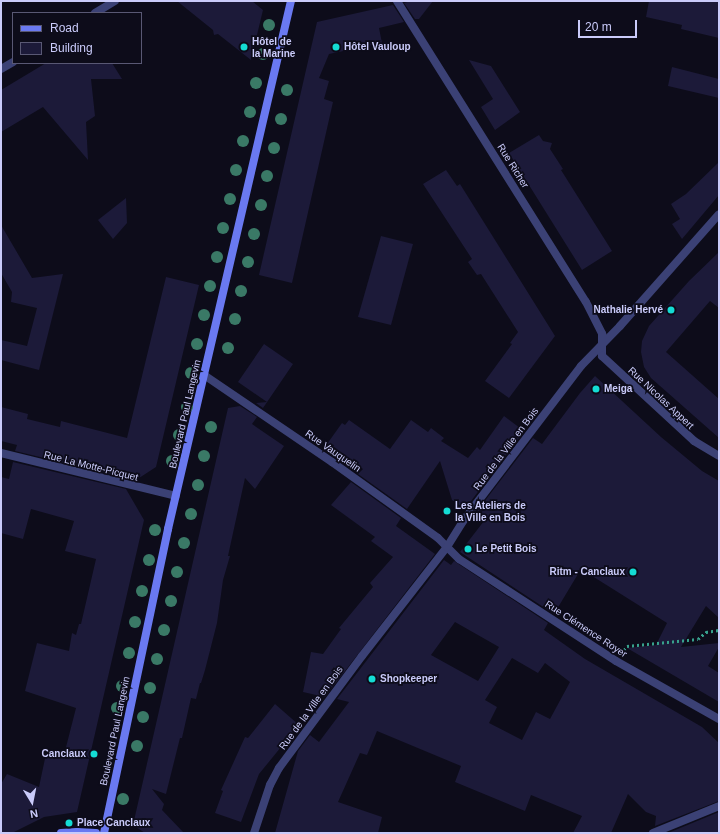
<!DOCTYPE html>
<html>
<head>
<meta charset="utf-8">
<style>
  body { margin:0 }
  #map { position:relative; width:720px; height:834px; overflow:hidden; background:#0d0c1a; font-family:Arial,sans-serif }
  div>[style] { position:absolute }
  .building>* { inset:0; background:#1c1a39 }
  .path>* { height:2.5px; margin-top:-1.25px; transform-origin:0; background:repeating-linear-gradient(90deg,#37a18c 0 2px,transparent 0 5px) }
  .street>* { height:8px; margin:-4px; padding:0 4px; transform-origin:4px; border-radius:4px; background:#3b4175 }
  .secondary>* { height:8px; margin:-4px; padding:0 4px; transform-origin:4px; border-radius:4px; background:#6a79f1 }
  .trees>* { width:12px; height:12px; margin:-6px; border-radius:50%; background:#3a7966 }
  .dots>* { width:11px; height:11px; translate:-50% -50%; box-sizing:border-box; border:2px solid #0d0c1a; border-radius:50% }
  span { translate:-50% -50%; white-space:nowrap; text-align:center; line-height:1.15; -webkit-text-stroke:3.5px #0d0c1a; paint-order:stroke }
  .poi-label { font-size:10px; color:#cacbfa; font-weight:700 }
  .left { translate:0 -50%; text-align:left }
  .right { translate:-100% -50%; text-align:right }
  .street-label { font-size:10px; color:#cacbfa }
  .frame { position:absolute; inset:0; border:2px solid #cacbfa; pointer-events:none }
  .legend { position:absolute; left:12px; top:12px; width:130px; height:52px; box-sizing:border-box; background:#0d0c1a; border:1px solid #595874; margin:0; padding:5px 7px; list-style:none; font-size:12px; color:#cacbfa }
  .legend li { display:flex; align-items:center; gap:8px; height:20px }
  .legend b { width:20px; border:1px solid #595874 }
  .north { position:absolute; left:12px; top:782px; width:40px; height:40px; -webkit-text-stroke:3px #0d0c1a; paint-order:stroke; rotate:170deg; font-size:11px; font-weight:700; line-height:16px; text-align:center; color:#cacbfa }
  .north::after { content:''; display:block; margin:auto; width:14px; height:18px; background:#cacbfa; clip-path:polygon(50% 0,100% 100%,50% 72%,0 100%) }
  .scale { position:absolute; left:578px; top:20px; width:59px; height:18px; box-sizing:border-box; border:2px solid #cacbfa; border-top:0; padding-left:5px; font-size:12px; line-height:14px; white-space:nowrap; color:#cacbfa; -webkit-text-stroke:3px #0d0c1a; paint-order:stroke }
</style>
</head>
<body>
<div id="map">
  <div class="building">
    <div style="clip-path:polygon(177px 1px,252px 1px,263px 10px,251px 60px,218px 34px,214px 35px,213px 30px)"></div>
    <div style="clip-path:polygon(411px 1px,433px 1px,419px 19px,415px 19px,404px 3px)"></div>
    <div style="clip-path:polygon(649px 1px,719px 1px,719px 38px,681px 29px,682px 25px,646px 17px)"></div>
    <div style="clip-path:polygon(393px 5px,404px 22px,379px 28px,382px 43px,329px 54px,319px 78px,329px 81px,324px 99px,333px 102px,292px 283px,259px 275px,317px 22px)"></div>
    <div style="clip-path:polygon(469px 60px,491px 66px,520px 112px,495px 130px,481px 107px,493px 99px)"></div>
    <div style="clip-path:polygon(46px 63px,112px 63px,122px 79px,91px 79px,95px 116px,86px 122px,88px 160px,43px 107px,1px 132px,1px 90px)"></div>
    <div style="clip-path:polygon(672px 67px,719px 79px,719px 98px,668px 86px)"></div>
    <div style="clip-path:polygon(539px 135px,543px 141px,552px 143px,550px 149px,563px 169px,561px 170px,612px 251px,582px 270px,509px 153px)"></div>
    <div style="clip-path:polygon(719px 162px,719px 195px,682px 239px,672px 224px,680px 219px,671px 204px,686px 194px)"></div>
    <div style="clip-path:polygon(446px 170px,457px 186px,460px 184px,555px 336px,509px 398px,485px 381px,512px 344px,510px 343px,518px 332px,481px 274px,477px 275px,468px 262px,472px 259px,423px 184px)"></div>
    <div style="clip-path:polygon(126px 198px,127px 223px,113px 239px,98px 220px)"></div>
    <div style="clip-path:polygon(1px 225px,32px 278px,63px 274px,39px 370px,1px 360px,1px 340px,27px 346px,37px 308px,11px 302px,12px 292px,1px 273px)"></div>
    <div style="clip-path:polygon(381px 236px,413px 244px,391px 325px,358px 317px)"></div>
    <div style="clip-path:polygon(719px 252px,719px 308px,710px 301px,666px 352px,719px 399px,719px 438px,651px 378px,644px 367px,641px 352px,642px 341px,649px 326px,689px 281px)"></div>
    <div style="clip-path:polygon(166px 277px,199px 285px,156px 467px,136px 480px,15px 451px,17px 445px,1px 441px,1px 407px,28px 414px,27px 419px,60px 427px,61px 421px,127px 438px)"></div>
    <div style="clip-path:polygon(264px 344px,293px 364px,263px 408px,256px 403px,267px 402px,238px 382px)"></div>
    <div style="clip-path:polygon(595px 376px,661px 437px,702px 471px,719px 481px,719px 618px,706px 606px,681px 647px,719px 643px,719px 647px,708px 666px,719px 673px,719px 702px,627px 648px,656px 645px,667px 623px,581px 569px,554px 614px,460px 552px,484px 521px,474px 515px,533px 438px,542px 444px,580px 393px)"></div>
    <div style="clip-path:polygon(240px 406px,257px 417px,252px 424px,284px 446px,255px 489px,245px 478px,228px 556px,230px 556px,223px 580px,217px 623px,205px 670px,201px 683px,200px 683px,196px 699px,191px 698px,182px 738px,180px 738px,166px 794px,152px 789px,164px 804px,162px 810px,184px 833px,145px 833px,133px 825px,228px 408px)"></div>
    <div style="clip-path:polygon(504px 416px,524px 431px,465px 509px,452px 500px,440px 461px,407px 509px,358px 474px,363px 469px,327px 444px,342px 423px,345px 425px,349px 420px,390px 449px,411px 420px,428px 432px,431px 428px,444px 438px,441px 441px,468px 458px,477px 447px,480px 450px)"></div>
    <div style="clip-path:polygon(13px 462px,126px 489px,144px 520px,77px 812px,44px 817px,12px 833px,1px 833px,1px 784px,7px 774px,39px 787px,47px 749px,64px 755px,76px 708px,25px 691px,37px 643px,69px 651px,72px 633px,76px 635px,79px 624px,81px 624px,96px 559px,65px 551px,74px 521px,31px 509px,23px 539px,1px 533px,1px 477px,9px 479px)"></div>
    <div style="clip-path:polygon(351px 482px,401px 518px,396px 526px,435px 554px,325px 697px,303px 692px,311px 652px,323px 654px,341px 629px,339px 628px,373px 587px,370px 583px,393px 557px,371px 541px,375px 537px,331px 505px)"></div>
    <div style="clip-path:polygon(evenodd,444px 560px,451px 565px,454px 561px,548px 623px,544px 630px,585px 659px,702px 727px,719px 743px,719px 801px,655px 826px,656px 816px,646px 812px,628px 794px,611px 833px,573px 833px,582px 816px,531px 795px,525px 811px,455px 782px,461px 766px,377px 731px,367px 755px,360px 753px,338px 802px,382px 817px,378px 833px,275px 833px,298px 751px,310px 735px,319px 742px,349px 702px,337px 699px,444px 560px,455px 622px,499px 647px,478px 681px,431px 655px,455px 622px,444px 560px,512px 658px,538px 673px,545px 663px,570px 682px,550px 719px,536px 712px,522px 740px,489px 723px,497px 707px,485px 700px,512px 658px)"></div>
    <div style="clip-path:polygon(275px 704px,299px 725px,259px 774px,241px 822px,215px 813px,223px 791px,221px 790px,245px 737px,248px 738px)"></div>
    <div style="clip-path:polygon(719px 812px,719px 833px,668px 833px)"></div>
  </div>
  <div class="path">
    <div style="left:624px;top:650px;width:5px;rotate:-53deg"></div>
    <div style="left:627px;top:646px;width:71px;rotate:-5.6deg"></div>
    <div style="left:698px;top:639px;width:11px;rotate:-41deg"></div>
    <div style="left:706px;top:632px;width:13px;rotate:-9deg"></div>
  </div>
  <div class="street">
    <div style="left:397px;top:1px;width:355px;rotate:57.9deg"></div>
    <div style="left:586px;top:302px;width:36px;rotate:63deg"></div>
    <div style="left:602px;top:334px;width:22px;rotate:90deg"></div>
    <div style="left:602px;top:356px;width:125px;rotate:42.7deg"></div>
    <div style="left:694px;top:441px;width:29px;rotate:31deg"></div>
    <div style="left:95px;top:13px;width:23px;rotate:-31deg"></div>
    <div style="left:1px;top:69px;width:14px;rotate:-30deg"></div>
    <div style="left:204px;top:375px;width:155px;rotate:34.2deg"></div>
    <div style="left:332px;top:462px;width:130px;rotate:35.6deg"></div>
    <div style="left:438px;top:538px;width:30px;rotate:45deg"></div>
    <div style="left:459px;top:559px;width:187px;rotate:33deg"></div>
    <div style="left:616px;top:661px;width:118px;rotate:29.4deg"></div>
    <div style="left:1px;top:453px;width:180px;rotate:13.8deg"></div>
    <div style="left:254px;top:833px;width:51px;rotate:-71.6deg"></div>
    <div style="left:270px;top:785px;width:19px;rotate:-62deg"></div>
    <div style="left:279px;top:768px;width:139px;rotate:-53.5deg"></div>
    <div style="left:362px;top:656px;width:138px;rotate:-52.1deg"></div>
    <div style="left:447px;top:547px;width:31px;rotate:-58deg"></div>
    <div style="left:463px;top:521px;width:195px;rotate:-52.7deg"></div>
    <div style="left:581px;top:366px;width:56px;rotate:-45.7deg"></div>
    <div style="left:620px;top:326px;width:149px;rotate:-48.5deg"></div>
    <div style="left:653px;top:833px;width:71px;rotate:-22.2deg"></div>
  </div>
  <div class="secondary">
    <div style="left:61px;top:833px;width:16px;rotate:-4deg"></div>
    <div style="left:77px;top:832px;width:19px;rotate:3deg"></div>
    <div style="left:104px;top:833px;width:311px;rotate:-78.1deg"></div>
    <div style="left:168px;top:529px;width:542px;rotate:-76.89deg"></div>
  </div>
  <div class="trees">
    <div style="left:269px;top:25px"></div>
    <div style="left:263px;top:54px"></div>
    <div style="left:256px;top:83px"></div>
    <div style="left:287px;top:90px"></div>
    <div style="left:250px;top:112px"></div>
    <div style="left:281px;top:119px"></div>
    <div style="left:243px;top:141px"></div>
    <div style="left:274px;top:148px"></div>
    <div style="left:236px;top:170px"></div>
    <div style="left:267px;top:176px"></div>
    <div style="left:230px;top:199px"></div>
    <div style="left:261px;top:205px"></div>
    <div style="left:223px;top:228px"></div>
    <div style="left:254px;top:234px"></div>
    <div style="left:217px;top:257px"></div>
    <div style="left:248px;top:262px"></div>
    <div style="left:210px;top:286px"></div>
    <div style="left:241px;top:291px"></div>
    <div style="left:204px;top:315px"></div>
    <div style="left:235px;top:319px"></div>
    <div style="left:197px;top:344px"></div>
    <div style="left:228px;top:348px"></div>
    <div style="left:191px;top:373px"></div>
    <div style="left:187px;top:407px"></div>
    <div style="left:211px;top:427px"></div>
    <div style="left:179px;top:435px"></div>
    <div style="left:204px;top:456px"></div>
    <div style="left:172px;top:461px"></div>
    <div style="left:198px;top:485px"></div>
    <div style="left:191px;top:514px"></div>
    <div style="left:155px;top:530px"></div>
    <div style="left:184px;top:543px"></div>
    <div style="left:149px;top:560px"></div>
    <div style="left:177px;top:572px"></div>
    <div style="left:142px;top:591px"></div>
    <div style="left:171px;top:601px"></div>
    <div style="left:135px;top:622px"></div>
    <div style="left:164px;top:630px"></div>
    <div style="left:129px;top:653px"></div>
    <div style="left:157px;top:659px"></div>
    <div style="left:122px;top:686px"></div>
    <div style="left:150px;top:688px"></div>
    <div style="left:117px;top:708px"></div>
    <div style="left:143px;top:717px"></div>
    <div style="left:137px;top:746px"></div>
    <div style="left:123px;top:799px"></div>
  </div>
  <div class="dots">
    <div style="left:244px;top:47px;background:#14dcd4"></div>
    <div style="left:336px;top:47px;background:#14dcd4"></div>
    <div style="left:671px;top:310px;background:#14dcd4"></div>
    <div style="left:596px;top:389px;background:#14dcd4"></div>
    <div style="left:447px;top:511px;background:#14dcd4"></div>
    <div style="left:468px;top:549px;background:#14dcd4"></div>
    <div style="left:633px;top:572px;background:#14dcd4"></div>
    <div style="left:372px;top:679px;background:#14dcd4"></div>
    <div style="left:94px;top:754px;background:#14dcd4"></div>
    <div style="left:69px;top:823px;background:#14dcd4"></div>
  </div>
  <div class="poi-label">
    <span class="left" style="left:252px;top:47px">Hôtel de<br>la Marine</span>
    <span class="left" style="left:344px;top:47px">Hôtel Vauloup</span>
    <span class="right" style="left:663px;top:310px">Nathalie Hervé</span>
    <span class="left" style="left:604px;top:389px">Meiga</span>
    <span class="left" style="left:455px;top:511px">Les Ateliers de<br>la Ville en Bois</span>
    <span class="left" style="left:476px;top:549px">Le Petit Bois</span>
    <span class="right" style="left:625px;top:572px">Ritm - Canclaux</span>
    <span class="left" style="left:380px;top:679px">Shopkeeper</span>
    <span class="right" style="left:86px;top:754px">Canclaux</span>
    <span class="left" style="left:77px;top:823px">Place Canclaux</span>
  </div>
  <div class="street-label">
    <span style="left:513px;top:166px;rotate:58deg">Rue Richer</span>
    <span style="left:661px;top:398px;rotate:43deg">Rue Nicolas Appert</span>
    <span style="left:185px;top:414px;rotate:-77deg">Boulevard Paul Langevin</span>
    <span style="left:506px;top:449px;rotate:-53deg">Rue de la Ville en Bois</span>
    <span style="left:333px;top:451px;rotate:35deg">Rue Vauquelin</span>
    <span style="left:91px;top:466px;rotate:14deg">Rue La Motte-Picquet</span>
    <span style="left:586px;top:629px;rotate:33deg">Rue Clémence Royer</span>
    <span style="left:311px;top:708px;rotate:-54deg">Rue de la Ville en Bois</span>
    <span style="left:115px;top:731px;rotate:-78deg">Boulevard Paul Langevin</span>
  </div>
  <div class="frame"></div>
  <ul class="legend">
  <li><b style="height:5px;background:#6a79f1"></b>Road</li>
  <li><b style="height:11px;background:#1c1a39"></b>Building</li>
  </ul>
  <div class="north">N</div>
  <div class="scale">20 m</div>
</div>
</body>
</html>
